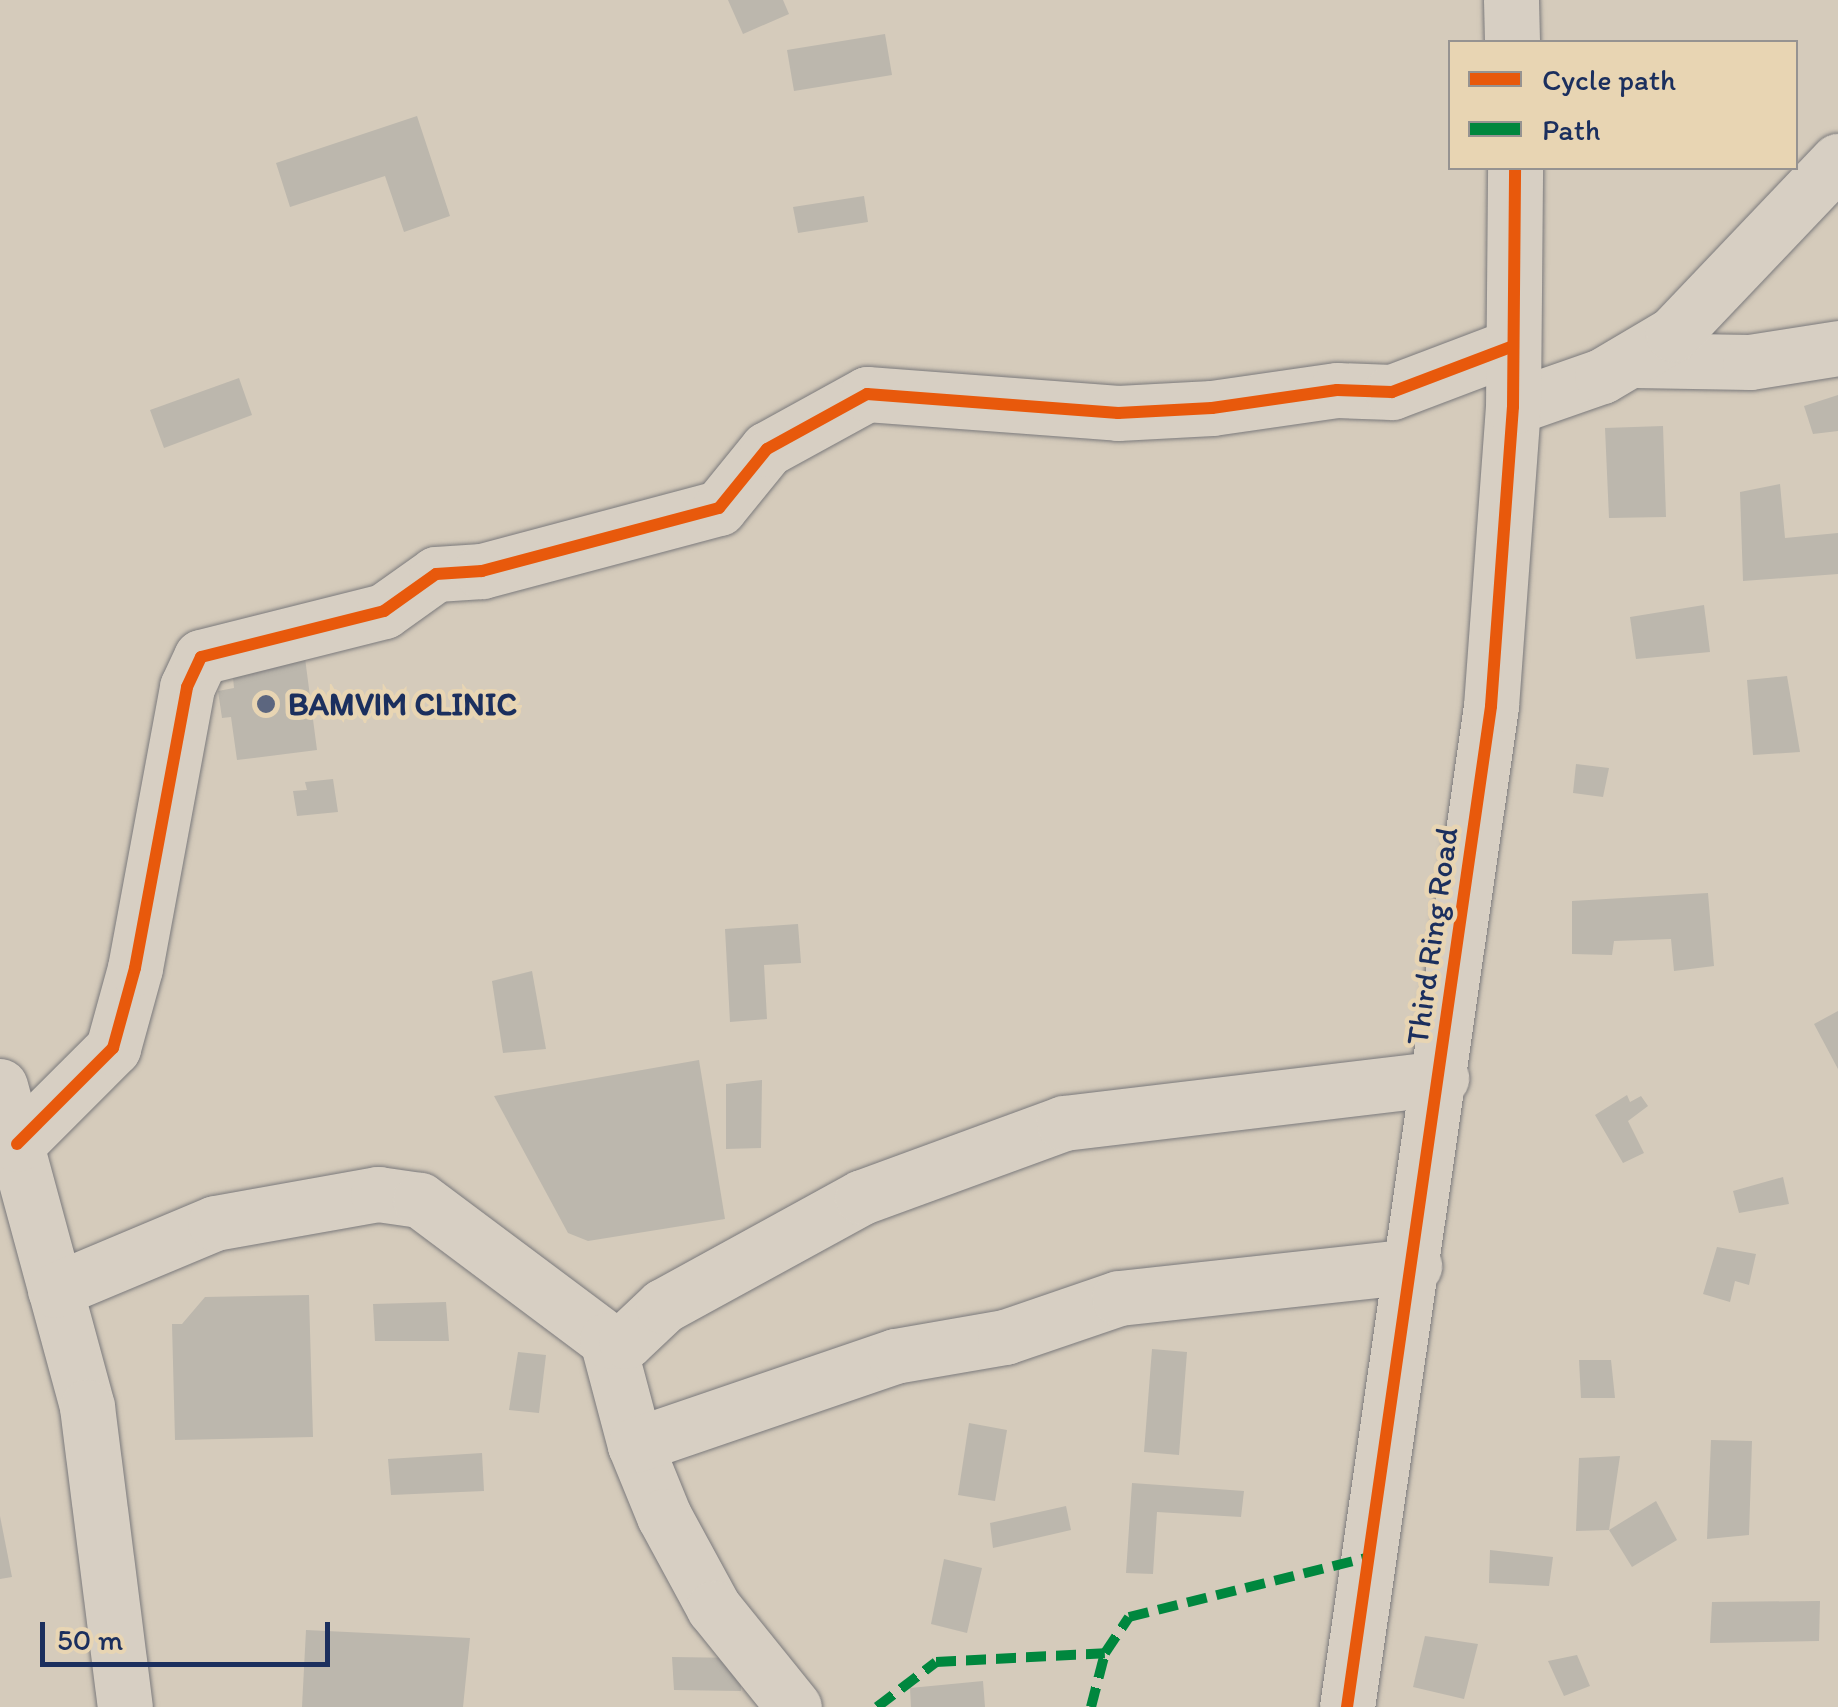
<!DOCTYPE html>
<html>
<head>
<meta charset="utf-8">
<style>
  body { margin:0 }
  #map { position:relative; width:1838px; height:1707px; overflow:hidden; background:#d5cbbb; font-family:Itim,sans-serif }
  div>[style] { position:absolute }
  .building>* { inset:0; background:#bcb7ad }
  .roads { filter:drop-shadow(0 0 2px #7b7a7c) drop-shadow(0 0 2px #7b7a7c) }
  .minor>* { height:55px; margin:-27.5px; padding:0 27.5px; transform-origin:27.5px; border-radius:27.5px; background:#d7cfc3 }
  .quiet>* { height:10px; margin-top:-5px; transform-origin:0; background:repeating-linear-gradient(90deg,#00873e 0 20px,transparent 0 30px) }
  .cycleway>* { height:12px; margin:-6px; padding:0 6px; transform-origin:6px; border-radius:6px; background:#e8590c }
  .dots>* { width:28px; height:28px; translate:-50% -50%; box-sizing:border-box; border:5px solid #e8d5b3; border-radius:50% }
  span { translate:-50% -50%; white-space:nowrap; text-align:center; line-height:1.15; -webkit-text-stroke:9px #e8d5b3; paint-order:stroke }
  .poi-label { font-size:32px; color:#1b2f5e; font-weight:700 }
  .left { translate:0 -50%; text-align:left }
  .street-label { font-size:32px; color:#1b2f5e }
  .legend { position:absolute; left:1448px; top:40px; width:350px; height:130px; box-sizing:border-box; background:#e8d5b3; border:2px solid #969391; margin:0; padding:12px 18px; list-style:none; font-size:30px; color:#1b2f5e }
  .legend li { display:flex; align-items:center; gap:20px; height:50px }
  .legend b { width:50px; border:2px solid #969391 }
  .scale { position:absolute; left:40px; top:1622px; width:290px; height:45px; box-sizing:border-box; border:5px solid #1b2f5e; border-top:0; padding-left:12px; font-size:30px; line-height:35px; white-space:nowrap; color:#1b2f5e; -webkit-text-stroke:8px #e8d5b3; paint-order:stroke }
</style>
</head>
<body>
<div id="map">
  <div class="building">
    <div style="clip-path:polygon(728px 0,783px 0,789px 14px,743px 34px)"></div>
    <div style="clip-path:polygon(885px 34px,892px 75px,794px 91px,787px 50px)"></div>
    <div style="clip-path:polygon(417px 116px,450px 216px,404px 232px,385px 176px,290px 207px,276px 163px)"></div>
    <div style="clip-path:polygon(864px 196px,868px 222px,798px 233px,793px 207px)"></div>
    <div style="clip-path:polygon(239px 378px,252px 415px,164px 448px,150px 410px)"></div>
    <div style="clip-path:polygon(1838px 395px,1838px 431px,1813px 434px,1804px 406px)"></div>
    <div style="clip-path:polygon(1663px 426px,1666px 517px,1609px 518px,1605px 428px)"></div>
    <div style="clip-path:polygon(1780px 484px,1785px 538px,1838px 533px,1838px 574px,1743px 581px,1740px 492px)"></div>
    <div style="clip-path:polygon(1704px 605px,1710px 652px,1636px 659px,1630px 617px)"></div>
    <div style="clip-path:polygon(305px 658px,317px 750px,237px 760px,231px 717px,222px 718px,218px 691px,234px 688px,232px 667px)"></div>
    <div style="clip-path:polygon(1787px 676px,1800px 752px,1753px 755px,1747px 680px)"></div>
    <div style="clip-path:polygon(1576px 764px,1609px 768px,1603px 797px,1573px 793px)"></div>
    <div style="clip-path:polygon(333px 779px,338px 812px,297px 816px,293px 791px,307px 790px,305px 782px)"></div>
    <div style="clip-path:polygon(1708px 893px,1714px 966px,1674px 971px,1671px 939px,1614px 941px,1612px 955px,1572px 954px,1572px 901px)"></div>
    <div style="clip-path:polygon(798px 924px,801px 963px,764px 965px,767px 1019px,730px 1022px,725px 929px)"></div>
    <div style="clip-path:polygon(532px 971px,546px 1049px,503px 1053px,492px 981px)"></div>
    <div style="clip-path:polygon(1838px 1011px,1838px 1069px,1814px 1024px)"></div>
    <div style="clip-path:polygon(699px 1060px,725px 1219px,588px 1241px,568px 1233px,494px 1096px)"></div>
    <div style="clip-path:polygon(762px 1080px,761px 1148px,726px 1149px,726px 1084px)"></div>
    <div style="clip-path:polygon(1627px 1095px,1630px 1102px,1641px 1096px,1648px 1106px,1628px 1121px,1644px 1153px,1623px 1163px,1595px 1115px)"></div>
    <div style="clip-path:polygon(1783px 1177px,1789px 1204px,1739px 1213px,1733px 1191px)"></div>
    <div style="clip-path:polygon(1717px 1247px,1756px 1254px,1749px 1285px,1735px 1281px,1730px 1302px,1703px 1294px)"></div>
    <div style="clip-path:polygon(309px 1295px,313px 1437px,175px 1440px,172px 1324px,182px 1324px,205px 1297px)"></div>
    <div style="clip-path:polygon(446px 1302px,449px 1341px,375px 1341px,373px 1304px)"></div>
    <div style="clip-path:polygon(1152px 1349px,1187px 1352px,1179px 1455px,1144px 1452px)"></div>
    <div style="clip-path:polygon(518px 1352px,546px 1355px,539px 1413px,509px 1410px)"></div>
    <div style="clip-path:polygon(1579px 1360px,1611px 1360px,1615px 1398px,1581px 1398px)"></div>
    <div style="clip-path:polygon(969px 1423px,1007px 1430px,995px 1501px,958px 1495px)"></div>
    <div style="clip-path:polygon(1711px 1440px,1752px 1441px,1749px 1535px,1707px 1539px)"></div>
    <div style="clip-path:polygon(482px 1453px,484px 1491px,391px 1495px,388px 1459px)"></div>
    <div style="clip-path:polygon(1620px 1456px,1609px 1530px,1576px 1531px,1579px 1458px)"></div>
    <div style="clip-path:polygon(1132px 1483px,1244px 1491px,1241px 1517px,1157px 1512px,1153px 1574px,1126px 1573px)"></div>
    <div style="clip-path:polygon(1656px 1501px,1677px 1540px,1632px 1567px,1609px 1530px)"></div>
    <div style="clip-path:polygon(1066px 1506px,1071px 1530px,993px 1548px,990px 1523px)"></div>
    <div style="clip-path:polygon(0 1516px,12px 1577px,0 1579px)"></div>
    <div style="clip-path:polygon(1490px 1550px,1553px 1557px,1549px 1586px,1489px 1583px)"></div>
    <div style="clip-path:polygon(944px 1559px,982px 1568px,967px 1633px,931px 1624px)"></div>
    <div style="clip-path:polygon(1820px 1601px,1819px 1641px,1710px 1643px,1712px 1602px)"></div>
    <div style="clip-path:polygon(306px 1630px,470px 1638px,463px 1707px,302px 1707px)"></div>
    <div style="clip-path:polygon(1425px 1636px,1478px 1644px,1464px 1699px,1413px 1687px)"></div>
    <div style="clip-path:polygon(1577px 1655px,1590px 1686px,1564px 1696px,1548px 1661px)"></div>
    <div style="clip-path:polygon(672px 1657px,740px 1658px,741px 1691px,674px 1690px)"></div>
    <div style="clip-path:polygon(983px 1681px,985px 1707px,911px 1707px,910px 1688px)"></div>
  </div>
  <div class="roads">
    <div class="minor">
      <div style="left:1511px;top:0;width:42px;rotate:88.6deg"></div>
      <div style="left:1635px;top:360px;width:115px;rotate:1deg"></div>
      <div style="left:1750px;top:362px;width:89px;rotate:-9deg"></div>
      <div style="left:1513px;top:407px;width:94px;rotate:-19.2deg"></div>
      <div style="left:1602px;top:376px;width:82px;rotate:-30.6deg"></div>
      <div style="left:1673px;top:334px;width:239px;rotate:-46.4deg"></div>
      <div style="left:0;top:1086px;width:333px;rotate:74.8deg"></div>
      <div style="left:87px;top:1407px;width:302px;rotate:82.8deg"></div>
      <div style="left:17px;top:1144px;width:136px;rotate:-45deg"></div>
      <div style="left:113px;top:1048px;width:83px;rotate:-74.6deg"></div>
      <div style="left:135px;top:968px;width:286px;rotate:-79.5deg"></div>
      <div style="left:187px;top:687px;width:33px;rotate:-65deg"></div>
      <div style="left:201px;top:657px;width:189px;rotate:-14.1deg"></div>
      <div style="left:384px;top:611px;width:64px;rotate:-35.4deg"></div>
      <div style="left:436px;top:574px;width:46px;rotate:-3.7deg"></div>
      <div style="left:482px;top:571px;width:245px;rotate:-14.9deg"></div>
      <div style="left:719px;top:508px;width:76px;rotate:-50.9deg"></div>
      <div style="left:767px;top:449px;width:114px;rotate:-28.8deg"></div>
      <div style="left:867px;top:394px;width:252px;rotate:4.3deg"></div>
      <div style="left:1118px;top:413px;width:94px;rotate:-3deg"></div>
      <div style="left:1212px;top:408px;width:126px;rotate:-8.2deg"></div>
      <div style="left:1337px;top:390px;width:55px;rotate:2.1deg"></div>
      <div style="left:1392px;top:392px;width:129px;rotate:-20.8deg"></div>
      <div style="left:55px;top:1290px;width:173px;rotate:-22.7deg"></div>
      <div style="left:215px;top:1223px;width:166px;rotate:-10.1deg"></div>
      <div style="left:378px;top:1194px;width:42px;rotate:8.1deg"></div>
      <div style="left:420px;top:1200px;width:234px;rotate:36.8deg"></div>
      <div style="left:607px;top:1340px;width:109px;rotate:75.1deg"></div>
      <div style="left:635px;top:1445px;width:77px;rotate:67.8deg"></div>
      <div style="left:664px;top:1516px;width:105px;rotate:61.5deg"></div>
      <div style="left:714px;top:1608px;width:127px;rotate:51.1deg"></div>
      <div style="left:607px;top:1340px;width:19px;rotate:3deg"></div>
      <div style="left:626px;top:1341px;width:51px;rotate:-43.4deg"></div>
      <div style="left:663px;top:1306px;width:227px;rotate:-28.7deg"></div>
      <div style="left:862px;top:1197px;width:215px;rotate:-20.1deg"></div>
      <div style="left:1064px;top:1123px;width:380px;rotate:-6.8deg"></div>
      <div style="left:635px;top:1445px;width:275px;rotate:-18.9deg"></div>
      <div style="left:895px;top:1356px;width:112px;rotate:-9.8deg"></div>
      <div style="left:1005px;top:1337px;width:120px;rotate:-18.9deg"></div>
      <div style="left:1119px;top:1298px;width:297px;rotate:-6.2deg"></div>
      <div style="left:1347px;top:1707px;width:1011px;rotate:-81.81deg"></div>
      <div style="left:1491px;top:706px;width:300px;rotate:-85.8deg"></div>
      <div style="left:1513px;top:407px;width:239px;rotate:-89.5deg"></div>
    </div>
  </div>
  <div class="quiet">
    <div style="left:877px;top:1707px;width:74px;rotate:-37.3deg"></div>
    <div style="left:936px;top:1662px;width:169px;rotate:-3deg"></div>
    <div style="left:1091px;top:1707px;width:56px;rotate:-75.5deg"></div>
    <div style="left:1105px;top:1653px;width:43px;rotate:-56.3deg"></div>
    <div style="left:1129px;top:1617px;width:248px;rotate:-14deg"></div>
  </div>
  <div class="cycleway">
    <div style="left:17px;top:1144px;width:136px;rotate:-45deg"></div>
    <div style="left:113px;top:1048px;width:83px;rotate:-74.6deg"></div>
    <div style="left:135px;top:968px;width:286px;rotate:-79.5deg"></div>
    <div style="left:187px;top:687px;width:33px;rotate:-65deg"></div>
    <div style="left:201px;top:657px;width:189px;rotate:-14.1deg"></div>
    <div style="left:384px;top:611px;width:64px;rotate:-35.4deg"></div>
    <div style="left:436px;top:574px;width:46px;rotate:-3.7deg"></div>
    <div style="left:482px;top:571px;width:245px;rotate:-14.9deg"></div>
    <div style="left:719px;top:508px;width:76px;rotate:-50.9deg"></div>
    <div style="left:767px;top:449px;width:114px;rotate:-28.8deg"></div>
    <div style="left:867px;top:394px;width:252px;rotate:4.3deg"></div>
    <div style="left:1118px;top:413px;width:94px;rotate:-3deg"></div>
    <div style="left:1212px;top:408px;width:126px;rotate:-8.2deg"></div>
    <div style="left:1337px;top:390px;width:55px;rotate:2.1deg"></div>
    <div style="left:1392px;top:392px;width:129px;rotate:-20.8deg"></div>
    <div style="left:1347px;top:1707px;width:1011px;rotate:-81.81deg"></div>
    <div style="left:1491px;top:706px;width:300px;rotate:-85.8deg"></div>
    <div style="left:1513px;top:407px;width:239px;rotate:-89.5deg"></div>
  </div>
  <div class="dots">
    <div style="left:266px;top:704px;background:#5c667f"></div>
  </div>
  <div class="poi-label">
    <span class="left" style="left:288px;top:704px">BAMVIM CLINIC</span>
  </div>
  <div class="street-label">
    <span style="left:1432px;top:936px;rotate:-82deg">Third Ring Road</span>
  </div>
  <ul class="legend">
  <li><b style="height:12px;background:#e8590c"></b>Cycle path</li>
  <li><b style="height:12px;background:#00873e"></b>Path</li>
  </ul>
  <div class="scale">50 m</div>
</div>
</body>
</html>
